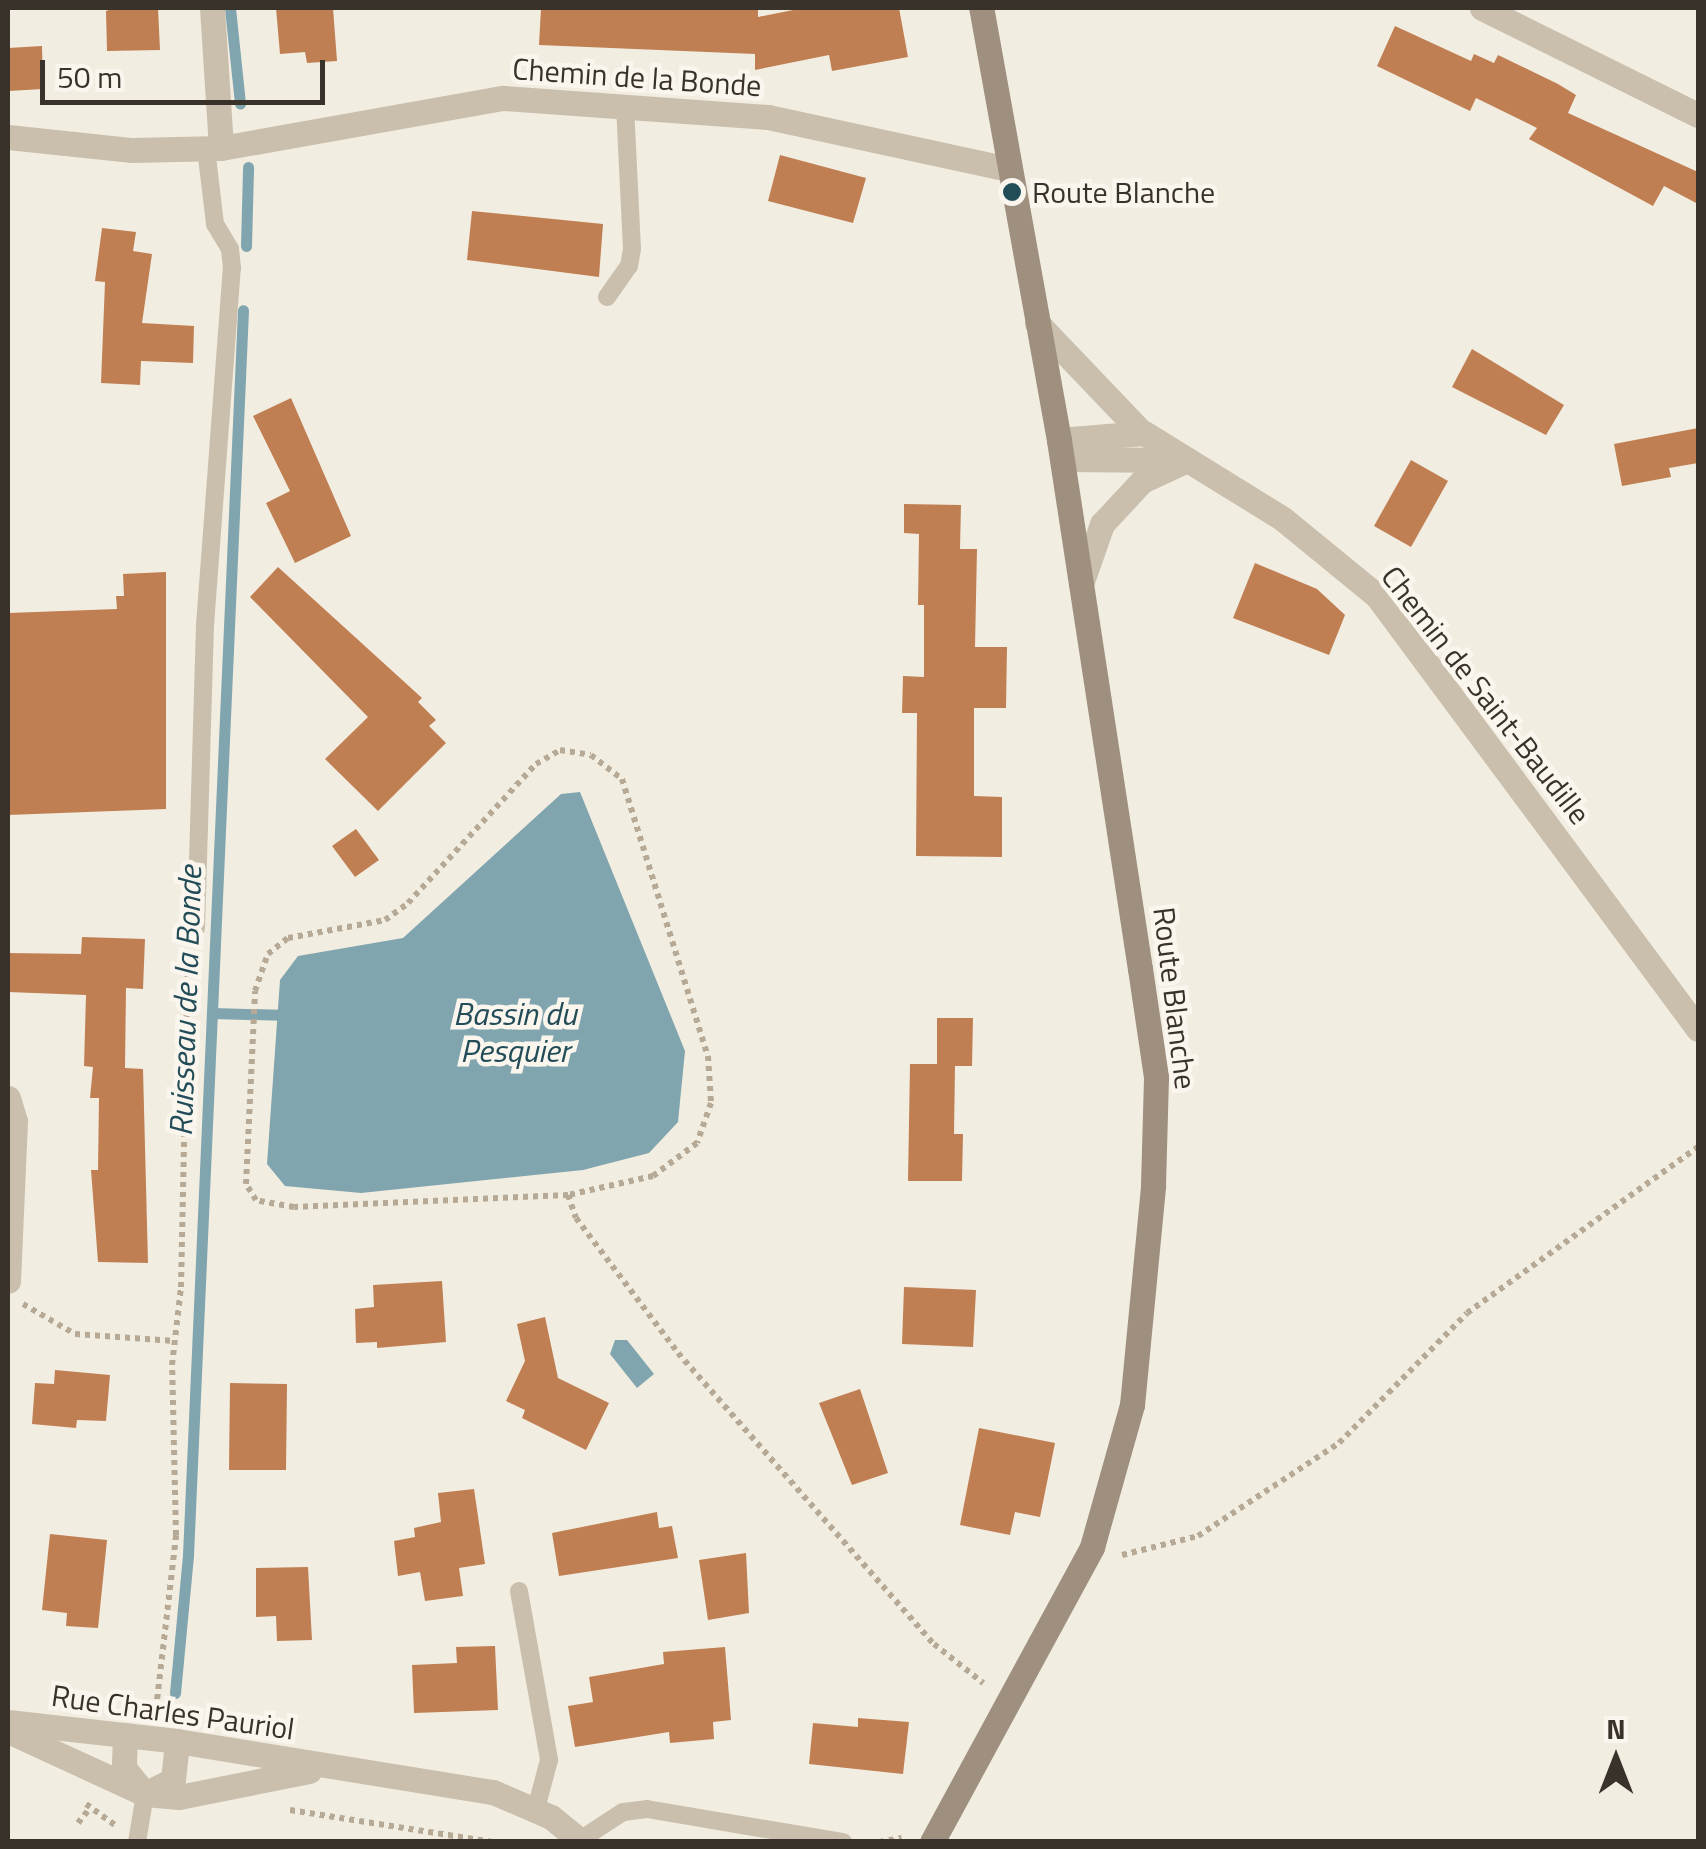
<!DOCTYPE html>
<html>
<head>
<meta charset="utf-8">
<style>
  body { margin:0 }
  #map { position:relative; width:1706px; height:1849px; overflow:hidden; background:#f2ede1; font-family:"Titillium Web",sans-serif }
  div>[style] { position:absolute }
  .water>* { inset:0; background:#81a5ae }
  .stream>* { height:11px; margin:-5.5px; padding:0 5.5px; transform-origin:5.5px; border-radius:5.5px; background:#81a5ae }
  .building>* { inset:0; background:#c07f52 }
  .path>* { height:6px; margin-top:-3px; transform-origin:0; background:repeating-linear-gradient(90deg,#b6aa97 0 5px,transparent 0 10px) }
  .lane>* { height:18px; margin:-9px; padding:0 9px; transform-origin:9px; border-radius:9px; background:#cabfad }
  .street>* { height:25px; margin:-12.5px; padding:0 12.5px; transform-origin:12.5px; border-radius:12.5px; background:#cabfad }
  .secondary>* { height:25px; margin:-12.5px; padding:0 12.5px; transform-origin:12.5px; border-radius:12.5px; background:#9e8f7f }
  .dots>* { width:28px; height:28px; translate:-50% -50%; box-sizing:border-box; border:5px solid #faf6ee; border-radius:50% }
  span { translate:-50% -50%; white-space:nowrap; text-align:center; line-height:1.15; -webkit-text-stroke:9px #faf6ee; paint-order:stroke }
  .street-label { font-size:30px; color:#39322b }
  .poi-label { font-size:30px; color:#39322b }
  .left { translate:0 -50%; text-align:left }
  .water-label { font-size:32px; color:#234c59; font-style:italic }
  .frame { position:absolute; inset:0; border:10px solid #39322b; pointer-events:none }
  .north { position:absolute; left:1566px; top:1709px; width:100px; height:100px; -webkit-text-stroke:8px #faf6ee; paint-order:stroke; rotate:0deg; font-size:28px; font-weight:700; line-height:40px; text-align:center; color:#39322b }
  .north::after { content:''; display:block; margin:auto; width:35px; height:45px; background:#39322b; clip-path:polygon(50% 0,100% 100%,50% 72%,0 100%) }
  .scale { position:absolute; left:40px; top:60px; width:285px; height:45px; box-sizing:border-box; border:5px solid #39322b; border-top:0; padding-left:12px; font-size:30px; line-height:35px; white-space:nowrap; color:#39322b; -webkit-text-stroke:8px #faf6ee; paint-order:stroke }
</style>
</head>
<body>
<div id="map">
  <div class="water">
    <div style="clip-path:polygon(580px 792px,685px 1051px,678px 1122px,649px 1153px,583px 1170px,361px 1193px,285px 1186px,267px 1164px,280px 980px,298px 956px,403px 938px,561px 794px)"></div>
    <div style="clip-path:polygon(615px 1340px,627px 1340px,654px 1374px,637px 1388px,610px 1354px)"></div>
  </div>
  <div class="stream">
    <div style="left:230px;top:8px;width:96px;rotate:84deg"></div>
    <div style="left:246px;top:246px;width:79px;rotate:-88.5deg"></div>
    <div style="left:212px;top:1013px;width:76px;rotate:1.5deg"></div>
    <div style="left:175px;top:1693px;width:139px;rotate:-84.6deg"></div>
    <div style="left:188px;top:1555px;width:1246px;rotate:-87.47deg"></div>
  </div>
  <div class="building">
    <div style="clip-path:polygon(115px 8px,158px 8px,160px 50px,107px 51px,106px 11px)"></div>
    <div style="clip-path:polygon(276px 8px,333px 8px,337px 61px,307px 63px,305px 52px,280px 54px)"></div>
    <div style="clip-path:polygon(541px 8px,758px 8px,758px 17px,803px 8px,899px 8px,908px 57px,832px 71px,829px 55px,755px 70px,755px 54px,539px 45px)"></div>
    <div style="clip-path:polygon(1395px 26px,1471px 61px,1474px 54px,1494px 63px,1498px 55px,1558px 84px,1576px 95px,1568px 113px,1698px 172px,1698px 204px,1664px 186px,1653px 206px,1529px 139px,1537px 128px,1476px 98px,1470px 111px,1377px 66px)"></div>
    <div style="clip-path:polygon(42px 46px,43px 89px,8px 91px,8px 48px)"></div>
    <div style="clip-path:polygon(780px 155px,866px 178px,853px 223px,768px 201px)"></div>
    <div style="clip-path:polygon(472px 211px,603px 224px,599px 277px,467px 260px)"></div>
    <div style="clip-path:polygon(102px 228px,136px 232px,133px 251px,152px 254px,142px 323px,194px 326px,193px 363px,141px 361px,140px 385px,101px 383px,105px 282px,95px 281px)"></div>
    <div style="clip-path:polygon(1472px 349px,1564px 405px,1546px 435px,1452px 387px)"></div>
    <div style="clip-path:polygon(291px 398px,351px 536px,295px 563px,266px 503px,290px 491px,253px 416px)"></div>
    <div style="clip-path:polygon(1698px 428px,1698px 463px,1669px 468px,1671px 477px,1622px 486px,1614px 444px)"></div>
    <div style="clip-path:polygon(1411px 460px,1448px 481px,1411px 547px,1374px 526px)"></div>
    <div style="clip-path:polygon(904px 504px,961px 505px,960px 549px,977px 549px,975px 647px,1007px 647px,1006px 708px,974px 708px,974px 796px,1002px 797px,1002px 857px,916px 856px,917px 713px,902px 713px,903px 676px,924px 677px,924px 605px,918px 605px,919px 534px,904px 533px)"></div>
    <div style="clip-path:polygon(1255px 563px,1317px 589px,1345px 615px,1329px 655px,1233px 618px)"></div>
    <div style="clip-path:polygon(278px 567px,422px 698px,418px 702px,436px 720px,429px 726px,446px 743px,378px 811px,325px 759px,368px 717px,250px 597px)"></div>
    <div style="clip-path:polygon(166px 572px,166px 809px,8px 815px,8px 613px,117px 609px,116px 596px,124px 596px,123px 574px)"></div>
    <div style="clip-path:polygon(356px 829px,379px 860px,355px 877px,332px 846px)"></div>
    <div style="clip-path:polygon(82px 937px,145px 939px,143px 989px,126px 988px,125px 1068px,143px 1069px,148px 1263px,98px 1262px,91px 1170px,98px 1170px,99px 1098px,90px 1098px,93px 1067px,84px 1066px,86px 995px,8px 992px,8px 953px,81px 954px)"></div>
    <div style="clip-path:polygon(937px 1018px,973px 1018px,972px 1066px,955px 1066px,954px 1134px,963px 1134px,962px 1181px,908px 1181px,910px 1064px,937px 1064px)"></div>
    <div style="clip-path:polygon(442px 1281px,446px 1342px,377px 1348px,377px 1342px,356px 1343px,355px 1309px,374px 1307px,373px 1285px)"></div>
    <div style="clip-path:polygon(904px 1287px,976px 1290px,973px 1347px,902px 1344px)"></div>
    <div style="clip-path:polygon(545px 1317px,558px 1378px,609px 1403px,586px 1450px,522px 1418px,525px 1410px,506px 1401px,525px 1361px,517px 1324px)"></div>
    <div style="clip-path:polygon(55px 1370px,110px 1375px,106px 1421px,77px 1420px,76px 1428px,32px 1424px,35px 1383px,54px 1384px)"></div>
    <div style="clip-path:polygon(230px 1383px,287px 1384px,286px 1470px,229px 1470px)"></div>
    <div style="clip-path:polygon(860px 1389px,888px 1473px,852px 1485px,819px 1403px)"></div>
    <div style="clip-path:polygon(979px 1428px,1055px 1443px,1040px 1517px,1015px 1512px,1010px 1535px,960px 1525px)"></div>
    <div style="clip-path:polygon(474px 1489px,485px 1564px,459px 1568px,463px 1596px,425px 1601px,420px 1572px,398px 1576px,394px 1541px,415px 1537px,414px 1528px,441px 1522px,438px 1493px)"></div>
    <div style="clip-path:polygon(657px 1512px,659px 1528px,672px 1526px,678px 1558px,559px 1576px,552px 1533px)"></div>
    <div style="clip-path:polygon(50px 1534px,107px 1540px,98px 1628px,66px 1626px,67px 1613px,42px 1610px)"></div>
    <div style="clip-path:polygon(746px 1553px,749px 1613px,708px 1620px,699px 1560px)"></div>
    <div style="clip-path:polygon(308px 1567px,312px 1640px,277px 1641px,276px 1616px,256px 1617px,256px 1568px)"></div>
    <div style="clip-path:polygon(495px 1646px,498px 1710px,414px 1713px,412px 1665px,457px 1663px,456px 1647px)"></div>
    <div style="clip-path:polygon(725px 1647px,731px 1720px,713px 1722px,714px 1739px,670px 1743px,669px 1732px,575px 1747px,568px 1706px,593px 1702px,589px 1677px,664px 1664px,663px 1652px)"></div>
    <div style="clip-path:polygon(858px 1718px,909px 1722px,903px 1774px,809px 1764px,813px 1723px,858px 1727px)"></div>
  </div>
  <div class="path">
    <div style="left:568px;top:1195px;width:274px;rotate:177.5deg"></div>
    <div style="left:294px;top:1207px;width:39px;rotate:-170deg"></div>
    <div style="left:256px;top:1200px;width:19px;rotate:-122deg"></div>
    <div style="left:246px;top:1184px;width:193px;rotate:-87.3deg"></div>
    <div style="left:255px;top:991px;width:39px;rotate:-71deg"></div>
    <div style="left:268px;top:954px;width:26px;rotate:-39deg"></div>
    <div style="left:288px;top:938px;width:99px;rotate:-10.5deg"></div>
    <div style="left:385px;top:920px;width:29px;rotate:-36deg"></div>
    <div style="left:408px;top:903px;width:189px;rotate:-47.4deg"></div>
    <div style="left:536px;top:764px;width:28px;rotate:-30deg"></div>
    <div style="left:560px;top:750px;width:31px;rotate:9deg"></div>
    <div style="left:591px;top:755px;width:39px;rotate:38deg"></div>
    <div style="left:622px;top:779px;width:290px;rotate:72.8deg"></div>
    <div style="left:708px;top:1056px;width:47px;rotate:86.3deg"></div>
    <div style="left:711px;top:1103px;width:42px;rotate:109.3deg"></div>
    <div style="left:697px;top:1143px;width:55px;rotate:143.1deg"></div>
    <div style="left:653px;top:1176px;width:87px;rotate:167.4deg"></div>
    <div style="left:568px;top:1195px;width:24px;rotate:71deg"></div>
    <div style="left:576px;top:1218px;width:169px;rotate:52.9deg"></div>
    <div style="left:678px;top:1353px;width:388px;rotate:48.7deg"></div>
    <div style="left:934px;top:1644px;width:63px;rotate:38.5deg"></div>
    <div style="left:23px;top:1304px;width:60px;rotate:30deg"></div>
    <div style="left:75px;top:1334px;width:100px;rotate:4deg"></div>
    <div style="left:1122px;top:1555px;width:78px;rotate:-14deg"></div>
    <div style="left:1198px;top:1536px;width:169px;rotate:-33.4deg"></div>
    <div style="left:1339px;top:1443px;width:182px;rotate:-45.4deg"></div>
    <div style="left:1467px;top:1313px;width:284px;rotate:-35.7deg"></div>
    <div style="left:156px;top:1709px;width:175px;rotate:-83.4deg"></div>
    <div style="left:176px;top:1535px;width:170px;rotate:-91.3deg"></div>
    <div style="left:172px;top:1365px;width:79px;rotate:-83.4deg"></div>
    <div style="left:181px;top:1287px;width:333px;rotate:-88.8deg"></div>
    <div style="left:86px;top:1804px;width:37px;rotate:36deg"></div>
    <div style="left:290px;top:1810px;width:205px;rotate:9deg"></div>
    <div style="left:78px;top:1823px;width:19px;rotate:-51deg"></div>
    <div style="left:879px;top:1842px;width:23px;rotate:-10deg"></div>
  </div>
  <div class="lane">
    <div style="left:607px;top:297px;width:38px;rotate:-55deg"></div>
    <div style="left:629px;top:266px;width:17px;rotate:-80deg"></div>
    <div style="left:632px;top:249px;width:144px;rotate:-92.8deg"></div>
    <div style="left:196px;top:928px;width:303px;rotate:-88.3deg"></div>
    <div style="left:205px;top:625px;width:358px;rotate:-85.7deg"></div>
    <div style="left:232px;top:268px;width:19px;rotate:-96deg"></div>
    <div style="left:230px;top:249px;width:29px;rotate:-121deg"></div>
    <div style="left:215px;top:224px;width:77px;rotate:-96.8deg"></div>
    <div style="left:519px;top:1591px;width:172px;rotate:79.9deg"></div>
    <div style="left:549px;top:1760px;width:51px;rotate:104.9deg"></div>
    <div style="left:580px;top:1840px;width:51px;rotate:-33.1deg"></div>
    <div style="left:623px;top:1812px;width:24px;rotate:-7deg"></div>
    <div style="left:647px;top:1809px;width:199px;rotate:9.6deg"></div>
    <div style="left:137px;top:1842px;width:49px;rotate:-80.5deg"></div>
  </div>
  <div class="street">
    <div style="left:212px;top:8px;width:140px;rotate:86.3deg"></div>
    <div style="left:1482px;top:8px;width:241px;rotate:26.4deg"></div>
    <div style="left:8px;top:137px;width:125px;rotate:6deg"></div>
    <div style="left:132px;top:150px;width:89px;rotate:-1.3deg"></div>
    <div style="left:221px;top:148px;width:286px;rotate:-10.1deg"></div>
    <div style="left:503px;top:98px;width:266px;rotate:4.1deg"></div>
    <div style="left:768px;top:117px;width:246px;rotate:12.2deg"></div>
    <div style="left:1037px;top:323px;width:152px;rotate:46.3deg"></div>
    <div style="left:1059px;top:440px;width:85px;rotate:-4.7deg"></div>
    <div style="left:1144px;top:433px;width:163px;rotate:31.7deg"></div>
    <div style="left:1283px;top:519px;width:122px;rotate:39.3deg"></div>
    <div style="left:1377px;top:596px;width:539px;rotate:53.45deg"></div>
    <div style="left:1062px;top:459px;width:115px;rotate:0.5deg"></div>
    <div style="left:1081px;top:584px;width:64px;rotate:-70.7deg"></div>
    <div style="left:1102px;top:524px;width:59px;rotate:-47.1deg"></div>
    <div style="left:1142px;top:481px;width:50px;rotate:-25deg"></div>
    <div style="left:8px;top:1098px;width:24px;rotate:73deg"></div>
    <div style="left:15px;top:1121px;width:160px;rotate:92.5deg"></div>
    <div style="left:8px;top:1722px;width:170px;rotate:6.4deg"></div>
    <div style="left:177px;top:1741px;width:320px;rotate:9.2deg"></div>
    <div style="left:493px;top:1792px;width:63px;rotate:23.3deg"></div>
    <div style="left:551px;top:1817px;width:40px;rotate:39deg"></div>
    <div style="left:8px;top:1731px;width:151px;rotate:24.7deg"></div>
    <div style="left:145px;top:1794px;width:34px;rotate:5deg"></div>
    <div style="left:179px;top:1797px;width:133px;rotate:-11.3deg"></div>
    <div style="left:125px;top:1735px;width:33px;rotate:92deg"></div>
    <div style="left:124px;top:1768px;width:33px;rotate:51deg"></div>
    <div style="left:145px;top:1794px;width:31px;rotate:-27deg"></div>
    <div style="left:173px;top:1780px;width:39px;rotate:-84deg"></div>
  </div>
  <div class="secondary">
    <div style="left:932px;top:1842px;width:336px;rotate:-61.5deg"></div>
    <div style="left:1092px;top:1547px;width:148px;rotate:-74.3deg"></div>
    <div style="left:1132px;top:1405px;width:221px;rotate:-84.5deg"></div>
    <div style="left:1153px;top:1185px;width:108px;rotate:-88.4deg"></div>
    <div style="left:1156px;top:1077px;width:109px;rotate:-98.4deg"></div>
    <div style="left:1140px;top:969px;width:535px;rotate:-98.71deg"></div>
    <div style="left:1059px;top:440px;width:439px;rotate:-100.2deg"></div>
  </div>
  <div class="dots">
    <div style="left:1012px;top:192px;background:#234c59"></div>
  </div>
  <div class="street-label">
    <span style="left:637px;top:77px;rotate:4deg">Chemin de la Bonde</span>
    <span style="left:1486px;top:695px;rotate:52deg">Chemin de Saint-Baudille</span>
    <span style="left:1175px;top:998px;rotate:83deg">Route Blanche</span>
    <span style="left:173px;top:1712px;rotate:8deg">Rue Charles Pauriol</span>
  </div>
  <div class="poi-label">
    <span class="left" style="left:1032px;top:192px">Route Blanche</span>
  </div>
  <div class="water-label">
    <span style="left:185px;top:1001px;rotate:-88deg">Ruisseau de la Bonde</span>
    <span style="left:515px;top:1032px">Bassin du<br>Pesquier</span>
  </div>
  <div class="frame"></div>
  <div class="north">N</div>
  <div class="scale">50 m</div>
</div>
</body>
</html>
